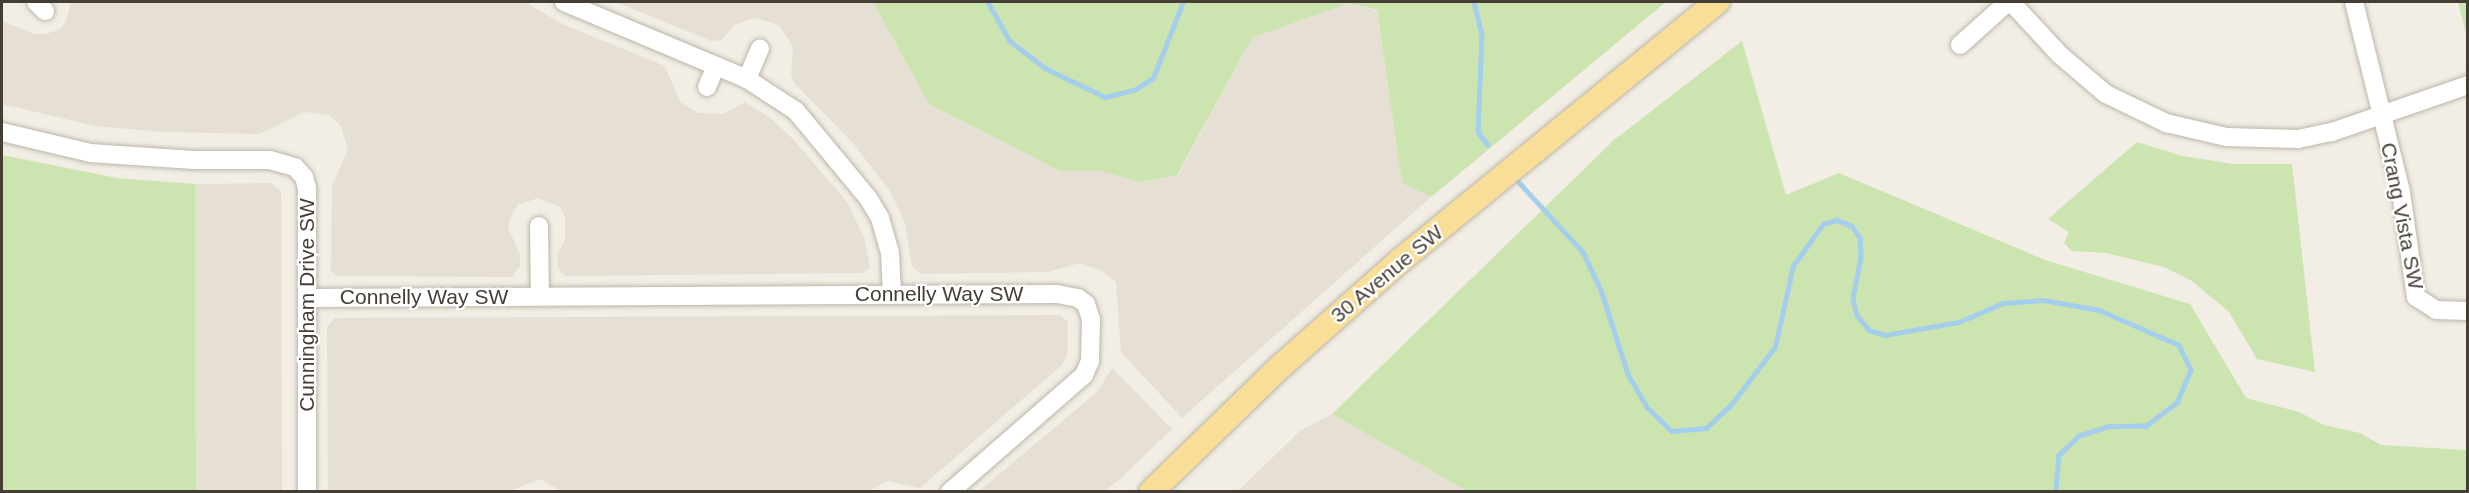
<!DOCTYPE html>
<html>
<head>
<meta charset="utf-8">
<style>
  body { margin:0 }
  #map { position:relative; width:2469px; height:493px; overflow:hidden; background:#f2eee5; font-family:Arial,sans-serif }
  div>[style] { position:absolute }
  .residential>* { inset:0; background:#e5e0d3 }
  .green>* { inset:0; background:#cce4b0 }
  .stream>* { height:4.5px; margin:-2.25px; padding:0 2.25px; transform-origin:2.25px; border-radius:2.25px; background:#a4ceec }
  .roads { filter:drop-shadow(0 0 2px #bcb6a8) drop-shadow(0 0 2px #bcb6a8) }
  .minor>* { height:18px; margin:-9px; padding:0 9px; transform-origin:9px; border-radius:9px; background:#fff }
  .major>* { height:24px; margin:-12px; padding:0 12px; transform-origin:12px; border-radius:12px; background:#f9de97 }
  span { translate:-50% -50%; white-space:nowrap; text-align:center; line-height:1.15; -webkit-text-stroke:4.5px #fff; paint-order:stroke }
  .street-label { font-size:21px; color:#443e35 }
  .frame { position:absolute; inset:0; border:3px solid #443e35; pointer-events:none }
</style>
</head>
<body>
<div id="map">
  <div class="residential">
    <div style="clip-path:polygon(71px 2px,525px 2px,562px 24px,665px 66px,680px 102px,698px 113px,723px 114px,745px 102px,769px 117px,794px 140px,848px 203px,865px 240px,870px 268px,862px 273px,565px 276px,558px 268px,557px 255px,565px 240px,565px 217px,560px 207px,538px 198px,518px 205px,511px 215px,508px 228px,520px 254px,520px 266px,512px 277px,336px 276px,331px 271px,332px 186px,348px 149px,340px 125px,329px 115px,304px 112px,260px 134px,163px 132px,95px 126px,2px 104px,2px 21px,34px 34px,46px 34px,60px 29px,66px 21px)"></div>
    <div style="clip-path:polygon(616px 2px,873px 2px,929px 104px,1060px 171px,1100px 171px,1140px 182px,1178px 175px,1252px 38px,1349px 3px,1377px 11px,1402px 182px,1431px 197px,1182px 418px,1121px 352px,1116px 282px,1102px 271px,1080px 263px,1048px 272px,920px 274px,912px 266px,905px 223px,889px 190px,852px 142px,794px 83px,791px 75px,793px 47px,779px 25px,755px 18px,734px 25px,722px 40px,711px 41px)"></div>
    <div style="clip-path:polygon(271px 183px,281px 192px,282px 491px,196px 491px,195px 184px)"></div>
    <div style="clip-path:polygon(1060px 315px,1068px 322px,1067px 356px,1062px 365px,920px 488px,888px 481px,866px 492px,600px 492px,558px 489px,540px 479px,509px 491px,328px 491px,327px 327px,335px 318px)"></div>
    <div style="clip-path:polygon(1112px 368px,1172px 429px,1119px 480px,1104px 491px,979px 491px,1097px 392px)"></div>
    <div style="clip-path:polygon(1332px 414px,1467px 491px,1237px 492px,1301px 430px)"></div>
  </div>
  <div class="green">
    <div style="clip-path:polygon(873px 2px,1666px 2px,1431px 197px,1402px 183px,1377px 10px,1349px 3px,1252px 38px,1177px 175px,1140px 182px,1100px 171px,1060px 171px,929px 104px)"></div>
    <div style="clip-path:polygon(2458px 2px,2467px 2px,2467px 37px)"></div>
    <div style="clip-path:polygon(1742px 41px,1786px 195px,1839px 173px,2045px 260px,2190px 304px,2246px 398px,2299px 412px,2324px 425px,2360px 433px,2381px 445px,2467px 450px,2467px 491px,1467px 491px,1332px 414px,1614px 140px)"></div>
    <div style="clip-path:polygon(2137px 142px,2182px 156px,2234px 164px,2292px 164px,2315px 372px,2257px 359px,2229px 312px,2192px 281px,2164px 267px,2106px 253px,2072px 251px,2064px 243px,2069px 232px,2048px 219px)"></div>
    <div style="clip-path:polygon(2px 155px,117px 178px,195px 184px,196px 491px,2px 491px)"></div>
  </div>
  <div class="stream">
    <div style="left:988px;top:2px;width:45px;rotate:60.6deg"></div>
    <div style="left:1010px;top:41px;width:44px;rotate:37.6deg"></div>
    <div style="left:1045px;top:68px;width:67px;rotate:25.8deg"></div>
    <div style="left:1105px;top:97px;width:32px;rotate:-14deg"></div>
    <div style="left:1136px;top:89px;width:20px;rotate:-33deg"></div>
    <div style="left:1153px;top:78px;width:82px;rotate:-68.5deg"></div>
    <div style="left:1474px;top:2px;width:33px;rotate:76deg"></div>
    <div style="left:1482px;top:34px;width:98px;rotate:92.3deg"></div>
    <div style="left:1478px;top:132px;width:16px;rotate:52deg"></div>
    <div style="left:1515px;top:178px;width:100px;rotate:47.4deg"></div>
    <div style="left:1583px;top:252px;width:42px;rotate:64.7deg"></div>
    <div style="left:1601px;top:290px;width:88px;rotate:72.2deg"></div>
    <div style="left:1628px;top:374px;width:39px;rotate:60deg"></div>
    <div style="left:1648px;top:408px;width:33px;rotate:44deg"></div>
    <div style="left:1672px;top:431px;width:34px;rotate:-5deg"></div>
    <div style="left:1706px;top:428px;width:33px;rotate:-43deg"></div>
    <div style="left:1730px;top:406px;width:74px;rotate:-52.7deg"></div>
    <div style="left:1775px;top:347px;width:83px;rotate:-77.5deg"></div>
    <div style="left:1793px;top:266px;width:52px;rotate:-54.5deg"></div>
    <div style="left:1823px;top:224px;width:15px;rotate:-16deg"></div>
    <div style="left:1837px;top:220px;width:16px;rotate:22deg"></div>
    <div style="left:1852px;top:226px;width:14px;rotate:56deg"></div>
    <div style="left:1860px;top:238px;width:19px;rotate:87deg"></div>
    <div style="left:1861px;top:257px;width:42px;rotate:101deg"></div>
    <div style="left:1853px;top:298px;width:17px;rotate:77deg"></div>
    <div style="left:1857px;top:315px;width:19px;rotate:51deg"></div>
    <div style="left:1869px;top:330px;width:17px;rotate:17deg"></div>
    <div style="left:1885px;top:335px;width:75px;rotate:-10deg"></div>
    <div style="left:1959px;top:322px;width:48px;rotate:-23.4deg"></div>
    <div style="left:2003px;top:303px;width:40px;rotate:-4.3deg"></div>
    <div style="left:2043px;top:300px;width:57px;rotate:10.1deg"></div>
    <div style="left:2099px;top:310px;width:87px;rotate:23.6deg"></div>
    <div style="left:2179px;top:345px;width:28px;rotate:64deg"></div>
    <div style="left:2191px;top:370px;width:36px;rotate:113deg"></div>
    <div style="left:2177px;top:403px;width:39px;rotate:143deg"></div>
    <div style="left:2146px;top:426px;width:39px;rotate:179deg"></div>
    <div style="left:2107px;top:427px;width:29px;rotate:162deg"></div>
    <div style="left:2079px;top:436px;width:28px;rotate:136deg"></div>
    <div style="left:2059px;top:455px;width:37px;rotate:95deg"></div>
  </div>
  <div class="roads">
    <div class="minor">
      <div style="left:36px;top:2px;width:13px;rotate:45deg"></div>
      <div style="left:564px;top:2px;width:199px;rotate:22.8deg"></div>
      <div style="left:747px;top:79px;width:59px;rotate:33.1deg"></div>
      <div style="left:796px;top:111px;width:113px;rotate:50.4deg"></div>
      <div style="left:868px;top:198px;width:23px;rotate:59deg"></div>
      <div style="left:880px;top:218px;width:36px;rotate:74deg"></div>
      <div style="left:890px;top:253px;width:41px;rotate:87.2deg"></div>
      <div style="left:2011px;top:2px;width:72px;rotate:47.2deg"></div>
      <div style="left:2060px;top:55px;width:60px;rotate:40.3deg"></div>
      <div style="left:2106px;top:94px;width:67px;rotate:25.8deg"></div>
      <div style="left:2166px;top:123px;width:62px;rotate:13.1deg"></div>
      <div style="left:2226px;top:137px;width:72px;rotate:1.6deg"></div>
      <div style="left:2298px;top:139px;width:35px;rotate:-12deg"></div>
      <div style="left:2332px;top:132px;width:144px;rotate:-19.1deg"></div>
      <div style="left:2354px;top:2px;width:196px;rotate:76.1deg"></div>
      <div style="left:2401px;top:192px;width:106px;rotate:81.9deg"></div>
      <div style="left:2416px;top:297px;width:24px;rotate:33deg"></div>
      <div style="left:2436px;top:310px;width:32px;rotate:2deg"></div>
      <div style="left:1960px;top:45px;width:64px;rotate:-41.9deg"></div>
      <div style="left:747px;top:79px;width:33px;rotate:-67deg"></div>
      <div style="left:707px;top:87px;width:23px;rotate:-67deg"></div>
      <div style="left:2px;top:132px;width:90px;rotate:13.4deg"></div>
      <div style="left:90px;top:153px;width:104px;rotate:3.9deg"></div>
      <div style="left:194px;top:160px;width:76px"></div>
      <div style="left:270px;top:160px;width:26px;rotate:16deg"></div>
      <div style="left:295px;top:167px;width:13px;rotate:48deg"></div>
      <div style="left:304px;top:177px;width:11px;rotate:75deg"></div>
      <div style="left:307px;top:188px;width:304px;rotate:90deg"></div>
      <div style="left:539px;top:226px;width:70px;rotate:89.2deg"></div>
      <div style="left:308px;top:298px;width:749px;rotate:-0.31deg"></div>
      <div style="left:1057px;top:294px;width:21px;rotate:11deg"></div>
      <div style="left:1078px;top:298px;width:10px;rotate:37deg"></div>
      <div style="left:1086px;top:304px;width:16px;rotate:72deg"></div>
      <div style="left:1091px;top:319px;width:42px;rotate:91.4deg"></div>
      <div style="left:1090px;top:361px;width:15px;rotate:113deg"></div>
      <div style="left:1084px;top:375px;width:178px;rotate:138.9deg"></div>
    </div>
    <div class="major">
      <div style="left:1151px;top:492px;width:181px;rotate:-44.1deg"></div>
      <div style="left:1281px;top:366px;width:162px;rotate:-41.5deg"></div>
      <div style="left:1402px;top:259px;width:407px;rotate:-39.2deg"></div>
    </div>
  </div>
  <div class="street-label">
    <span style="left:2402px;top:216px;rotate:79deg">Crang Vista SW</span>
    <span style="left:1387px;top:274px;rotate:-40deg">30 Avenue SW</span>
    <span style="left:939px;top:294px">Connelly Way SW</span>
    <span style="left:424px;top:297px">Connelly Way SW</span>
    <span style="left:307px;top:305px;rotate:-90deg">Cunningham Drive SW</span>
  </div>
  <div class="frame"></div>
</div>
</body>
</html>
